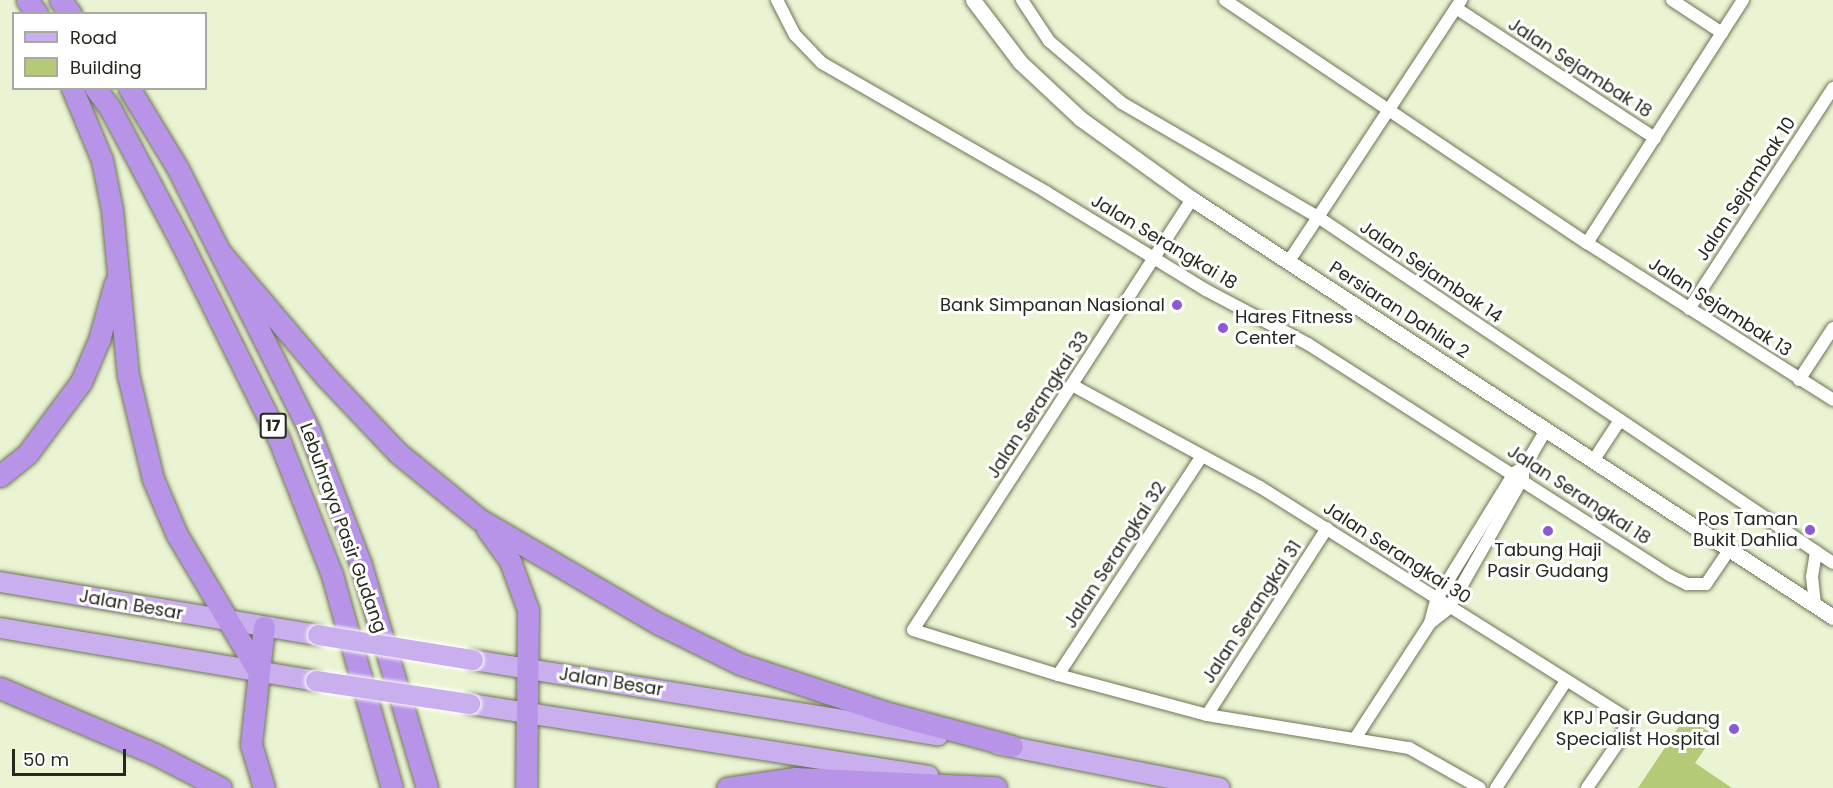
<!DOCTYPE html>
<html>
<head>
<meta charset="utf-8">
<style>
  body { margin:0 }
  #map { position:relative; width:1833px; height:788px; overflow:hidden; background:#eaf4d2; font-family:Poppins,sans-serif }
  div>[style] { position:absolute }
  .building>* { inset:0; background:#b5ca77 }
  .roads { filter:drop-shadow(0 0 2px #6c7456) drop-shadow(0 0 2px #6c7456) }
  .minor>* { height:12px; margin:-6px; padding:0 6px; transform-origin:6px; border-radius:6px; background:#fff }
  .tertiary>* { height:15px; margin:-7.5px; padding:0 7.5px; transform-origin:7.5px; border-radius:7.5px; background:#fff }
  .primary>* { height:20px; margin:-10px; padding:0 10px; transform-origin:10px; border-radius:10px; background:#c9afee }
  .trunk>* { height:21px; margin:-10.5px; padding:0 10.5px; transform-origin:10.5px; border-radius:10.5px; background:#b794e8 }
  .bridges { filter:drop-shadow(0 0 2px #fff) drop-shadow(0 0 2px #fff) }
  .primary-bridge>* { height:20px; margin:-10px; padding:0 10px; transform-origin:10px; border-radius:10px; background:#c9afee }
  .dots>* { width:16px; height:16px; translate:-50% -50%; box-sizing:border-box; border:3px solid #fff; border-radius:50% }
  span { translate:-50% -50%; white-space:nowrap; text-align:center; line-height:1.15; -webkit-text-stroke:6px #fff; paint-order:stroke }
  .shield-label span { padding:2px 4px; background:#fff; border:2px solid; border-radius:4px; -webkit-text-stroke-width:0 }
  .shield-label { font-size:16px; color:#25281c; font-weight:700 }
  .street-label { font-size:18px; color:#25281c }
  .poi-label { font-size:18px; color:#25281c }
  .right { translate:-100% -50%; text-align:right }
  .left { translate:0 -50%; text-align:left }
  .legend { position:absolute; left:12px; top:12px; width:195px; height:78px; box-sizing:border-box; background:#fff; border:2px solid #a8a9a4; margin:0; padding:8px 10px; list-style:none; font-size:18px; color:#25281c }
  .legend li { display:flex; align-items:center; gap:12px; height:30px }
  .legend b { width:30px; border:2px solid #a8a9a4 }
  .scale { position:absolute; left:12px; top:749px; width:114px; height:27px; box-sizing:border-box; border:3px solid #25281c; border-top:0; padding-left:8px; font-size:18px; line-height:21px; white-space:nowrap; color:#25281c; -webkit-text-stroke:4px #fff; paint-order:stroke }
</style>
</head>
<body>
<div id="map">
  <div class="building">
    <div style="clip-path:polygon(1686px 716px,1714px 735px,1695px 763px,1732px 788px,1638px 788px)"></div>
  </div>
  <div class="roads">
    <div class="minor">
      <div style="left:777px;top:0;width:39px;rotate:63deg"></div>
      <div style="left:795px;top:35px;width:39px;rotate:46deg"></div>
      <div style="left:822px;top:63px;width:258px;rotate:29.9deg"></div>
      <div style="left:1046px;top:192px;width:188px;rotate:31.5deg"></div>
      <div style="left:1206px;top:290px;width:115px;rotate:27.9deg"></div>
      <div style="left:1308px;top:344px;width:431px;rotate:32.6deg"></div>
      <div style="left:1671px;top:576px;width:18px;rotate:27deg"></div>
      <div style="left:1687px;top:584px;width:19px"></div>
      <div style="left:1706px;top:584px;width:41px;rotate:-55.9deg"></div>
      <div style="left:1022px;top:0;width:49px;rotate:56.6deg"></div>
      <div style="left:1049px;top:41px;width:96px;rotate:40.3deg"></div>
      <div style="left:1122px;top:103px;width:227px;rotate:30.2deg"></div>
      <div style="left:1318px;top:217px;width:620px;rotate:33.89deg"></div>
      <div style="left:1225px;top:0;width:436px;rotate:33.9deg"></div>
      <div style="left:1587px;top:243px;width:292px;rotate:32.5deg"></div>
      <div style="left:1672px;top:0;width:60px;rotate:33.4deg"></div>
      <div style="left:1456px;top:8px;width:238px;rotate:33.2deg"></div>
      <div style="left:1192px;top:199px;width:513px;rotate:122.92deg"></div>
      <div style="left:913px;top:630px;width:152px;rotate:17.2deg"></div>
      <div style="left:1058px;top:675px;width:154px;rotate:15deg"></div>
      <div style="left:1207px;top:715px;width:205px;rotate:9.3deg"></div>
      <div style="left:1409px;top:748px;width:81px;rotate:29.4deg"></div>
      <div style="left:1587px;top:243px;width:289px;rotate:-57.3deg"></div>
      <div style="left:1289px;top:261px;width:313px;rotate:-56.6deg"></div>
      <div style="left:1689px;top:309px;width:264px;rotate:-56.9deg"></div>
      <div style="left:1799px;top:380px;width:62px;rotate:-56.8deg"></div>
      <div style="left:1072px;top:385px;width:214px;rotate:28.5deg"></div>
      <div style="left:1260px;top:487px;width:434px;rotate:32.2deg"></div>
      <div style="left:1627px;top:718px;width:20px;rotate:105deg"></div>
      <div style="left:1622px;top:737px;width:62px;rotate:124.5deg"></div>
      <div style="left:1593px;top:461px;width:49px;rotate:-56.6deg"></div>
      <div style="left:1815px;top:605px;width:28px;rotate:-96deg"></div>
      <div style="left:1812px;top:577px;width:26px;rotate:-81deg"></div>
      <div style="left:1430px;top:623px;width:24px;rotate:-75deg"></div>
      <div style="left:1436px;top:600px;width:149px;rotate:-58.4deg"></div>
      <div style="left:1514px;top:473px;width:6px;rotate:-31deg"></div>
      <div style="left:1058px;top:675px;width:262px;rotate:-56.7deg"></div>
      <div style="left:1207px;top:715px;width:222px;rotate:-57.3deg"></div>
      <div style="left:1356px;top:737px;width:136px;rotate:-57deg"></div>
      <div style="left:1430px;top:623px;width:24px;rotate:-38deg"></div>
      <div style="left:1449px;top:608px;width:150px;rotate:-60.4deg"></div>
      <div style="left:1523px;top:478px;width:9px;rotate:-90deg"></div>
      <div style="left:1523px;top:469px;width:45px;rotate:-59.5deg"></div>
      <div style="left:1496px;top:788px;width:128px;rotate:-56.8deg"></div>
    </div>
    <div class="tertiary">
      <div style="left:973px;top:0;width:78px;rotate:52.8deg"></div>
      <div style="left:1020px;top:62px;width:83px;rotate:43.1deg"></div>
      <div style="left:1081px;top:119px;width:137px;rotate:35.8deg"></div>
      <div style="left:1192px;top:199px;width:765px;rotate:33.11deg"></div>
    </div>
    <div class="primary">
      <div style="left:0;top:582px;width:322px;rotate:9.5deg"></div>
      <div style="left:0;top:628px;width:320px;rotate:9.5deg"></div>
      <div style="left:473px;top:660px;width:471px;rotate:9.2deg"></div>
      <div style="left:470px;top:704px;width:464px;rotate:8.9deg"></div>
      <div style="left:997px;top:744px;width:227px;rotate:11.2deg"></div>
    </div>
    <div class="trunk">
      <div style="left:27px;top:0;width:17px;rotate:54deg"></div>
      <div style="left:60px;top:0;width:18px;rotate:52deg"></div>
      <div style="left:72px;top:88px;width:78px;rotate:67.4deg"></div>
      <div style="left:102px;top:160px;width:51px;rotate:78.7deg"></div>
      <div style="left:112px;top:210px;width:166px;rotate:84.5deg"></div>
      <div style="left:128px;top:375px;width:107px;rotate:76.5deg"></div>
      <div style="left:153px;top:479px;width:61px;rotate:66.8deg"></div>
      <div style="left:177px;top:535px;width:158px;rotate:59.2deg"></div>
      <div style="left:95px;top:88px;width:25px;rotate:53deg"></div>
      <div style="left:110px;top:108px;width:154px;rotate:62.1deg"></div>
      <div style="left:182px;top:244px;width:216px;rotate:63.6deg"></div>
      <div style="left:278px;top:437px;width:148px;rotate:68.6deg"></div>
      <div style="left:332px;top:575px;width:221px;rotate:74.3deg"></div>
      <div style="left:129px;top:88px;width:95px;rotate:58.8deg"></div>
      <div style="left:178px;top:169px;width:292px;rotate:63.3deg"></div>
      <div style="left:309px;top:430px;width:145px;rotate:68.9deg"></div>
      <div style="left:361px;top:565px;width:233px;rotate:73.5deg"></div>
      <div style="left:220px;top:252px;width:165px;rotate:49.7deg"></div>
      <div style="left:327px;top:378px;width:103px;rotate:46.6deg"></div>
      <div style="left:398px;top:453px;width:104px;rotate:39.2deg"></div>
      <div style="left:479px;top:519px;width:208px;rotate:30.3deg"></div>
      <div style="left:659px;top:624px;width:90px;rotate:26.3deg"></div>
      <div style="left:740px;top:664px;width:156px;rotate:18.3deg"></div>
      <div style="left:888px;top:713px;width:128px;rotate:14.9deg"></div>
      <div style="left:0;top:476px;width:36px;rotate:-39deg"></div>
      <div style="left:28px;top:453px;width:89px;rotate:-53.3deg"></div>
      <div style="left:81px;top:382px;width:46px;rotate:-66.8deg"></div>
      <div style="left:99px;top:340px;width:59px;rotate:-74.3deg"></div>
      <div style="left:487px;top:529px;width:39px;rotate:54deg"></div>
      <div style="left:510px;top:561px;width:52px;rotate:69.8deg"></div>
      <div style="left:528px;top:610px;width:178px;rotate:90.6deg"></div>
      <div style="left:0;top:688px;width:168px;rotate:23.1deg"></div>
      <div style="left:155px;top:754px;width:74px;rotate:27.3deg"></div>
      <div style="left:264px;top:788px;width:46px;rotate:-106.5deg"></div>
      <div style="left:251px;top:744px;width:118px;rotate:-83.7deg"></div>
      <div style="left:727px;top:788px;width:69px;rotate:-8.4deg"></div>
      <div style="left:795px;top:778px;width:201px;rotate:2.6deg"></div>
    </div>
  </div>
  <div class="bridges">
    <div class="primary-bridge">
      <div style="left:318px;top:635px;width:157px;rotate:9.2deg"></div>
      <div style="left:316px;top:681px;width:156px;rotate:8.5deg"></div>
    </div>
  </div>
  <div class="dots">
    <div style="left:1177px;top:305px;background:#8e5ad2"></div>
    <div style="left:1223px;top:328px;background:#8e5ad2"></div>
    <div style="left:1810px;top:530px;background:#8e5ad2"></div>
    <div style="left:1548px;top:531px;background:#8e5ad2"></div>
    <div style="left:1734px;top:729px;background:#8e5ad2"></div>
  </div>
  <div class="shield-label">
    <span style="left:273px;top:426px">17</span>
  </div>
  <div class="street-label">
    <span style="left:1580px;top:68px;rotate:33deg">Jalan Sejambak 18</span>
    <span style="left:1746px;top:189px;rotate:-57deg">Jalan Sejambak 10</span>
    <span style="left:1164px;top:242px;rotate:31deg">Jalan Serangkai 18</span>
    <span style="left:1431px;top:272px;rotate:34deg">Jalan Sejambak 14</span>
    <span style="left:1720px;top:307px;rotate:33deg">Jalan Sejambak 13</span>
    <span style="left:1399px;top:310px;rotate:33deg">Persiaran Dahlia 2</span>
    <span style="left:1038px;top:405px;rotate:-57deg">Jalan Serangkai 33</span>
    <span style="left:1579px;top:495px;rotate:33deg">Jalan Serangkai 18</span>
    <span style="left:343px;top:528px;rotate:70deg">Lebuhraya Pasir Gudang</span>
    <span style="left:1397px;top:553px;rotate:33deg">Jalan Serangkai 30</span>
    <span style="left:1115px;top:555px;rotate:-57deg">Jalan Serangkai 32</span>
    <span style="left:131px;top:605px;rotate:10deg">Jalan Besar</span>
    <span style="left:1252px;top:612px;rotate:-57deg">Jalan Serangkai 31</span>
    <span style="left:611px;top:682px;rotate:9deg">Jalan Besar</span>
  </div>
  <div class="poi-label">
    <span class="right" style="left:1165px;top:305px">Bank Simpanan Nasional</span>
    <span class="left" style="left:1235px;top:328px">Hares Fitness<br>Center</span>
    <span class="right" style="left:1798px;top:530px">Pos Taman<br>Bukit Dahlia</span>
    <span style="left:1548px;top:561px">Tabung Haji<br>Pasir Gudang</span>
    <span class="right" style="left:1720px;top:729px">KPJ Pasir Gudang<br>Specialist Hospital</span>
  </div>
  <ul class="legend">
  <li><b style="height:8px;background:#c9afee"></b>Road</li>
  <li><b style="height:16px;background:#b5ca77"></b>Building</li>
  </ul>
  <div class="scale">50 m</div>
</div>
</body>
</html>
